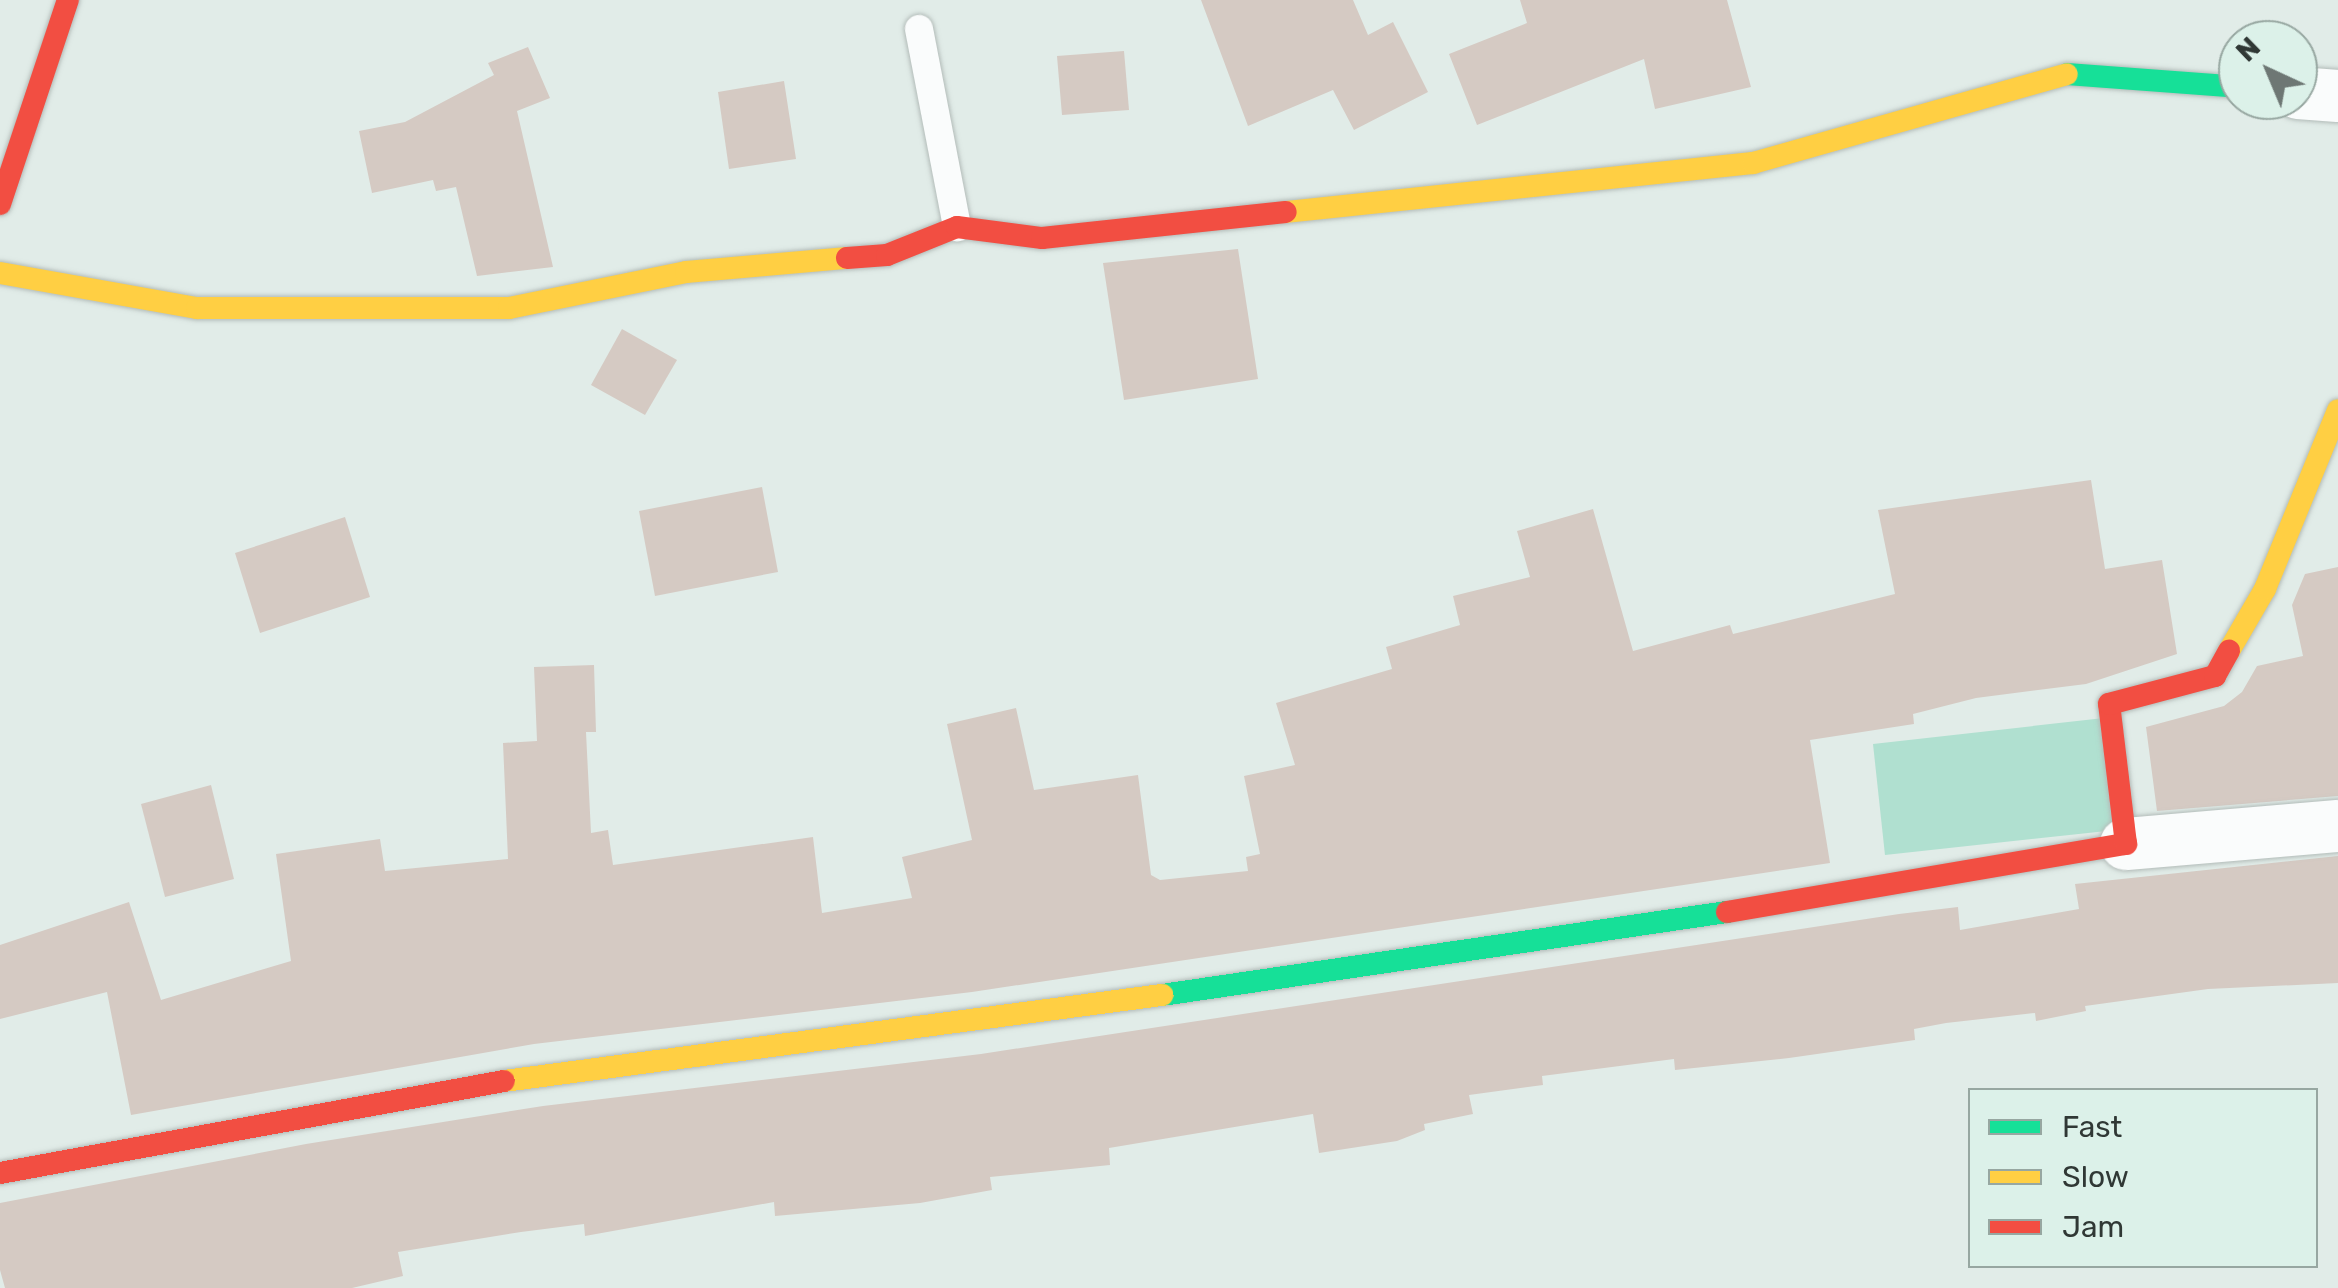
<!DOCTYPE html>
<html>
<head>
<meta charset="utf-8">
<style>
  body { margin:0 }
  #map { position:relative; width:2338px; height:1288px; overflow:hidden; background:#e1ece8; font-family:Rubik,sans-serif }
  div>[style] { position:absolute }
  .green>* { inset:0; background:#b0e0d0 }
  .building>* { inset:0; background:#d5cac3 }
  .roads { filter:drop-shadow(0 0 2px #b3bcb9) drop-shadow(0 0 2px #b3bcb9) }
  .lane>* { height:28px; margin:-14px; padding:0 14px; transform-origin:14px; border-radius:14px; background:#fafcfc }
  .street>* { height:52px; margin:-26px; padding:0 26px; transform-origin:26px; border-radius:26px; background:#fafcfc }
  .fast>* { height:22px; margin:-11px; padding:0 11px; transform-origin:11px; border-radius:11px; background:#16e098 }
  .slow>* { height:22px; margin:-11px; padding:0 11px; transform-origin:11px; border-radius:11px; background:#ffcf43 }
  .jam>* { height:22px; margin:-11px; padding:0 11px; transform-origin:11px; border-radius:11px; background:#f24e42 }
  span { translate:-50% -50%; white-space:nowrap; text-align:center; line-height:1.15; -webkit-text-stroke:10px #dcf1e9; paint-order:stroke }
  .legend { position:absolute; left:1968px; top:1088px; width:350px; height:180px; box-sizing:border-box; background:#dcf1e9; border:2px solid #97a7a1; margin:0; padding:12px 18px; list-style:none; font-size:30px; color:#303835 }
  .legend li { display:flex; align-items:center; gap:20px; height:50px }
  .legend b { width:50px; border:2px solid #97a7a1 }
  .north { position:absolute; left:2218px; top:20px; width:100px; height:100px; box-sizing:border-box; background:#dcf1e9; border:2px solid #97a7a1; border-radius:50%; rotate:316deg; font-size:28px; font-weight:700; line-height:40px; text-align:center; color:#303835 }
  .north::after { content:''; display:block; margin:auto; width:35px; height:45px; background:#6e7774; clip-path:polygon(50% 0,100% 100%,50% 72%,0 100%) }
</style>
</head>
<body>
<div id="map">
  <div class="green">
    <div style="clip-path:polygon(2104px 718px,2116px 830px,1885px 855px,1873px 744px)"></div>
  </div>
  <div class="building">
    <div style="clip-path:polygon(1201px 0,1353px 0,1368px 35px,1393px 22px,1428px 92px,1354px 130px,1333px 90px,1248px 126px)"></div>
    <div style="clip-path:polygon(1520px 0,1727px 0,1751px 87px,1655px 109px,1644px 59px,1477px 125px,1449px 54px,1527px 23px)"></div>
    <div style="clip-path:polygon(528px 47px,550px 98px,517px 111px,553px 267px,477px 276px,456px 187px,436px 191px,433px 180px,372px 193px,359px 131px,405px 122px,494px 75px,488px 63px)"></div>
    <div style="clip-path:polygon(1124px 51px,1129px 110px,1062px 115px,1057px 56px)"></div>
    <div style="clip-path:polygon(784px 81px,796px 159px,729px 169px,718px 92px)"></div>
    <div style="clip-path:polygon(1238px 249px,1258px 379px,1124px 400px,1103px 263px)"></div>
    <div style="clip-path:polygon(622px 329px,677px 360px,645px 415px,591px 385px)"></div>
    <div style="clip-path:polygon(2091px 480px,2105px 569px,2162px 560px,2177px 654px,2086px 684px,1976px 698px,1913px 714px,1914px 724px,1810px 740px,1830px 863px,972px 992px,534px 1044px,131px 1115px,107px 992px,0 1019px,0 945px,129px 902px,161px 1000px,291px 961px,276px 854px,380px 839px,385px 871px,508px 859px,503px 743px,537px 741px,534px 667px,594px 665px,596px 732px,586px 732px,591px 833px,608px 830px,613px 865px,813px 837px,822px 913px,912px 898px,902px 857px,972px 840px,947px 724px,1016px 708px,1034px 790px,1138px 775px,1151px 875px,1160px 880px,1248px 871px,1246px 857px,1260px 854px,1244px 776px,1295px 765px,1276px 703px,1392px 669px,1386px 647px,1460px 625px,1453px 596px,1530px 577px,1517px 531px,1593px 509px,1633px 651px,1730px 625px,1733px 634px,1895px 594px,1878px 510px)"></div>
    <div style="clip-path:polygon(762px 487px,778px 572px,655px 596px,639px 511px)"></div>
    <div style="clip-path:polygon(345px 517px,370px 597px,260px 633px,235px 553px)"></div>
    <div style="clip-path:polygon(2338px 567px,2338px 796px,2157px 811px,2146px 727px,2224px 706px,2242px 692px,2257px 666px,2303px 656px,2292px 605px,2305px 574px)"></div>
    <div style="clip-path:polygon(211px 785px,234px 879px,165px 897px,141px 804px)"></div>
    <div style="clip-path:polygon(2338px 856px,2338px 983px,2208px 989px,2085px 1006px,2086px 1011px,2036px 1021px,2035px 1013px,1946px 1023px,1914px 1029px,1915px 1040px,1789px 1058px,1675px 1070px,1674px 1059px,1542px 1076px,1543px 1085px,1469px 1095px,1473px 1114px,1424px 1124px,1425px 1130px,1397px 1141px,1319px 1153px,1313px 1114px,1109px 1148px,1110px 1165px,990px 1177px,992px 1190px,920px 1203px,775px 1216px,774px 1202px,585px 1236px,584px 1224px,521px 1232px,398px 1252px,403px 1276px,352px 1288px,5px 1288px,0 1270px,0 1203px,306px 1144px,543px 1106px,981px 1054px,1899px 914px,1958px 907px,1960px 930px,2079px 909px,2075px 884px)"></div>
  </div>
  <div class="roads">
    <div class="lane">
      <div style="left:919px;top:29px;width:202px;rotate:79.1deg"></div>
    </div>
    <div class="street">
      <div style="left:2298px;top:93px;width:40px;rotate:4.3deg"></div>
      <div style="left:2126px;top:844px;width:213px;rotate:-4.9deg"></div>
    </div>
    <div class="fast">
      <div style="left:2067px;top:74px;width:171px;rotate:4.3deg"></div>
      <div style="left:1162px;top:995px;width:571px;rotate:-8.36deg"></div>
    </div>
    <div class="slow">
      <div style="left:1286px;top:212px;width:470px;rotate:-6deg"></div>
      <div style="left:1753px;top:163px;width:326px;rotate:-15.8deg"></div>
      <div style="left:0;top:273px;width:200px;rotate:10.1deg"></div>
      <div style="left:197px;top:308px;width:312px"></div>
      <div style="left:509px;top:308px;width:181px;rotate:-11.5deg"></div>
      <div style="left:686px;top:272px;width:162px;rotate:-5deg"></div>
      <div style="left:2229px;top:651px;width:72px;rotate:-59.9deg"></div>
      <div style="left:2265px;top:589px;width:193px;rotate:-67.8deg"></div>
      <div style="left:504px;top:1081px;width:664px;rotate:-7.45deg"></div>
    </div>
    <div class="jam">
      <div style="left:0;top:204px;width:215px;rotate:-71.6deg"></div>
      <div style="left:847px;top:258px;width:40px;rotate:-4.3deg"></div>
      <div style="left:887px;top:255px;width:75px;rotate:-21.8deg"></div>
      <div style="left:957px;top:227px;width:86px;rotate:7.4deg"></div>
      <div style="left:1042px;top:238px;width:245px;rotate:-6.1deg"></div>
      <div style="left:1727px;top:912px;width:405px;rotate:-9.7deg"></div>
      <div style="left:2126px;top:844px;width:141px;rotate:-96.9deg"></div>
      <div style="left:2109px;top:704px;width:110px;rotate:-14.8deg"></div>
      <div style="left:2215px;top:676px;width:29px;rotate:-61deg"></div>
      <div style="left:0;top:1173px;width:512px;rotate:-10.34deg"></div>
    </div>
  </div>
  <ul class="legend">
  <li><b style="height:12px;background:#16e098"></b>Fast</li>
  <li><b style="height:12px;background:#ffcf43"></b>Slow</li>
  <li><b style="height:12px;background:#f24e42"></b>Jam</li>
  </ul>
  <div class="north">N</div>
</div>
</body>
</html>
